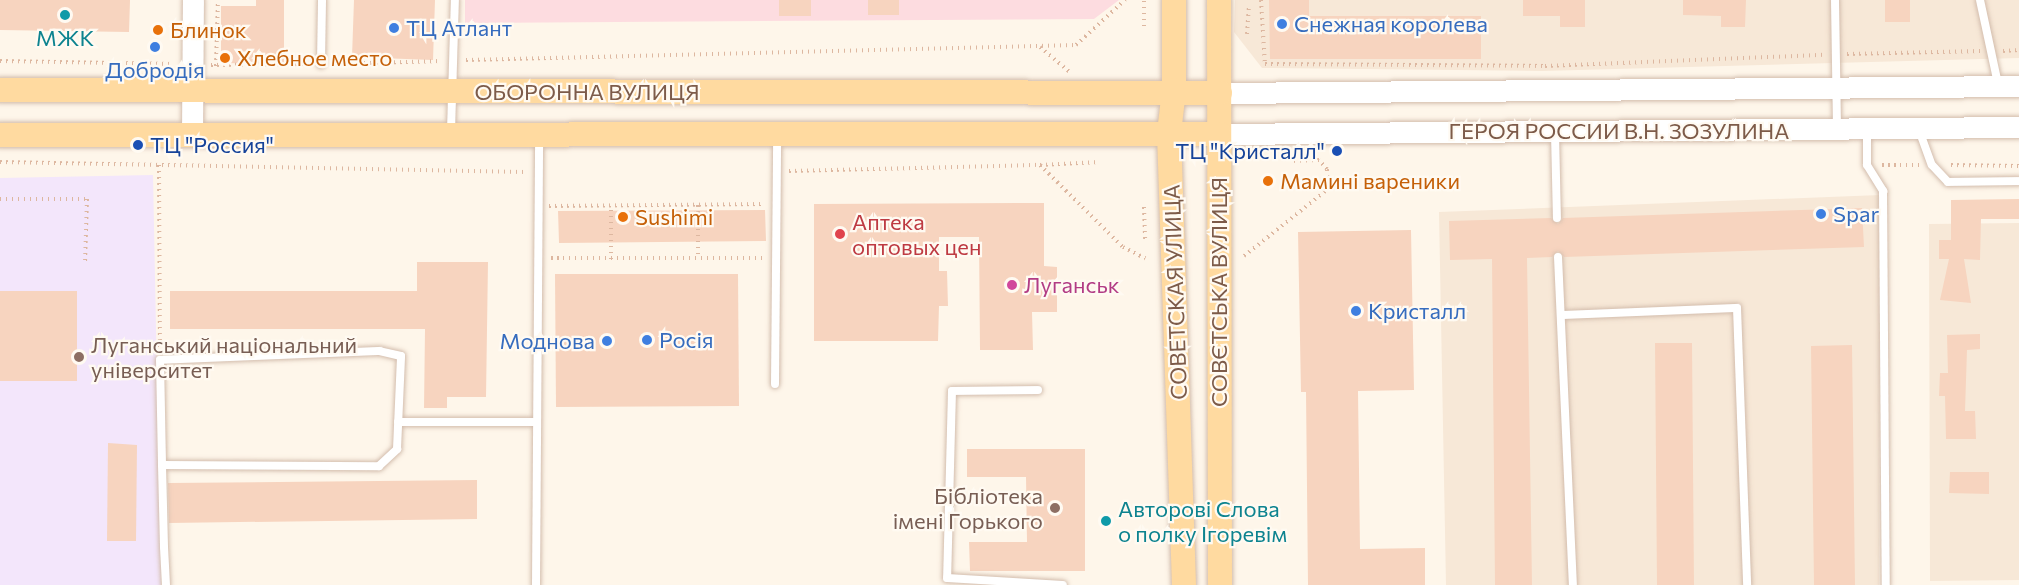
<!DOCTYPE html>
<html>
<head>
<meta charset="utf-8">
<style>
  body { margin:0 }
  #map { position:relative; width:2019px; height:585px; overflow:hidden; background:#fef6ea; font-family:Commissioner,sans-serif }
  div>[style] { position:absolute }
  .residential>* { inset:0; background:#f7e8d7 }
  .education>* { inset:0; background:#f3e6fb }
  .medical>* { inset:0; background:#fddce0 }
  .building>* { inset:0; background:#f7d4bf }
  .path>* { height:4px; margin-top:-2px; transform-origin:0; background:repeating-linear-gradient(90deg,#ddb7a0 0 1.5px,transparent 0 6px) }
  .roads { filter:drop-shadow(0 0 2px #d3bdad) drop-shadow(0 0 2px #d3bdad) }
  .lane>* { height:8px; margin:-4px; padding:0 4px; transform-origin:4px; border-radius:4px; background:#fff }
  .secondary>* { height:21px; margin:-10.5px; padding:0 10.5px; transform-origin:10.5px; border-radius:10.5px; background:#fff }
  .primary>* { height:24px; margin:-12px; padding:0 12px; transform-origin:12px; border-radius:12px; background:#ffdaa0 }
  .dots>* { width:16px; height:16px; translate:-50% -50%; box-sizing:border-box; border:3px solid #fffaf2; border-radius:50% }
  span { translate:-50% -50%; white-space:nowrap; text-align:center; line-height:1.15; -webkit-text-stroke:4.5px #fffaf2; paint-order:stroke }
  .shop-label { font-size:22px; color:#366cbe }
  .left { translate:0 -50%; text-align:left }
  .right { translate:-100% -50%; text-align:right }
  .food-label { font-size:22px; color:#c56008 }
  .culture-label { font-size:22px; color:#0d838f }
  .street-label { font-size:22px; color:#7d5b49 }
  .transit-label { font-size:22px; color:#164399 }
  .health-label { font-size:22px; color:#be3a42 }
  .hotel-label { font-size:22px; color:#b23c85 }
  .education-label { font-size:22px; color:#785e54 }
</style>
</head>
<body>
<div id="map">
  <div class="residential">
    <div style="clip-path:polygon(1235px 0,2019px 0,2019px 58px,1542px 71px,1262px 68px,1234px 32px)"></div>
    <div style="clip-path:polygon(1880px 195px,1879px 585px,1446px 585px,1439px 212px)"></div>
    <div style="clip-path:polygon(2019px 223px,2019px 580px,1930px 581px,1929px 224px)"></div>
  </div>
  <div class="education">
    <div style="clip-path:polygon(153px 175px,161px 585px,0 585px,0 178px)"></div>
  </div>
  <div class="medical">
    <div style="clip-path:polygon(465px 0,1119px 0,1094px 19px,465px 23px)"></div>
  </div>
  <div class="building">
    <div style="clip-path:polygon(0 0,130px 0,129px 32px,0 30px)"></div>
    <div style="clip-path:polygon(256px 0,284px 0,284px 64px,221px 63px,221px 6px,256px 6px)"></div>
    <div style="clip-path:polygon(354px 0,435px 0,433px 60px,352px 57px)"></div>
    <div style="clip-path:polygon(779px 0,811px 0,811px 16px,779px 16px)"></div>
    <div style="clip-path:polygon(868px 0,899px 0,899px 15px,868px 15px)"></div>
    <div style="clip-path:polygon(1269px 0,1309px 0,1309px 16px,1481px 16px,1481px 59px,1270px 59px)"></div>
    <div style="clip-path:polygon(1523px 0,1585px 0,1585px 27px,1560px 27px,1560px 16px,1523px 16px)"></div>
    <div style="clip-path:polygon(1683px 0,1746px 0,1745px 27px,1721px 27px,1721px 16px,1683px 15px)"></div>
    <div style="clip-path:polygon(1885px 0,1910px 0,1910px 22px,1885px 22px)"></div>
    <div style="clip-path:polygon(2019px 199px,2019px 219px,1981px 219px,1980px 260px,1964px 259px,1971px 303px,1940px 300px,1949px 259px,1939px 259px,1939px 240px,1951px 240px,1951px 200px)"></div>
    <div style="clip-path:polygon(1044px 203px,1044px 266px,1057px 267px,1057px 312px,1032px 312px,1033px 350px,980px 350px,979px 237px,939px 237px,939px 271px,947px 271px,948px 306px,939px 306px,938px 341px,814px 341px,814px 204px)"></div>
    <div style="clip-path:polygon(1862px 208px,1864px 247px,1564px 257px,1558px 251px,1552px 257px,1527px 258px,1532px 585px,1495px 585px,1492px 259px,1450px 260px,1449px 221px,1551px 218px,1558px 224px,1563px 218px)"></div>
    <div style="clip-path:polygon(765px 210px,766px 241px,559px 243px,558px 211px)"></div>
    <div style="clip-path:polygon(1411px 230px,1414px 390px,1358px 391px,1360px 549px,1425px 548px,1425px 585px,1308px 585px,1306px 392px,1301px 392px,1298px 232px)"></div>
    <div style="clip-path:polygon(417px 262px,488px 262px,486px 397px,447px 397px,447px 408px,424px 408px,425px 329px,170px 329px,170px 291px,417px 291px)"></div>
    <div style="clip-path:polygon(555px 274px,738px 274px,739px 406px,556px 407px)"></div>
    <div style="clip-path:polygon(0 291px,77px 291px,77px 381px,0 381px)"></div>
    <div style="clip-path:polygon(1980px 334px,1980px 349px,1967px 350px,1965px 411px,1975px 411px,1976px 439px,1946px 439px,1945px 396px,1939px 396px,1940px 373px,1948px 373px,1947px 335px)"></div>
    <div style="clip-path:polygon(1655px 343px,1692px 343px,1694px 585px,1657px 585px)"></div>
    <div style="clip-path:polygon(1852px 345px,1855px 585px,1814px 585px,1811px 346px)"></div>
    <div style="clip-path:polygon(108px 443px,137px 445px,136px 541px,107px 541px)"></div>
    <div style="clip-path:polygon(967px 449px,1085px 449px,1085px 571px,970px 571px,969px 542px,1027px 542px,1026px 477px,967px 477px)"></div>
    <div style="clip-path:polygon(1950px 472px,1989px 472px,1989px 494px,1949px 493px)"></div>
    <div style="clip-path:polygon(477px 480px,477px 519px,169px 523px,168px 483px)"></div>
  </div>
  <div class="path">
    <div style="left:1261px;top:0;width:64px;rotate:86.4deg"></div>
    <div style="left:1265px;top:64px;width:280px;rotate:0.4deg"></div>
    <div style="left:1545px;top:66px;width:279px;rotate:-2.3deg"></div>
    <div style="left:1144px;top:1px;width:28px;rotate:90deg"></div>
    <div style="left:1247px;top:34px;width:27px;rotate:-86deg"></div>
    <div style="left:1040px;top:47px;width:38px;rotate:40deg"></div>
    <div style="left:2003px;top:51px;width:16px;rotate:-4deg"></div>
    <div style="left:1847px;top:54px;width:133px;rotate:-1.3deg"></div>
    <div style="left:466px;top:60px;width:610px;rotate:-1.41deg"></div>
    <div style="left:1076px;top:45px;width:67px;rotate:-42.6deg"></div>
    <div style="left:0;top:61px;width:173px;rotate:1deg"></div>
    <div style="left:334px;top:64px;width:106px;rotate:-1.6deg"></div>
    <div style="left:211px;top:65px;width:97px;rotate:-0.6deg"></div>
    <div style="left:216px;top:66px;width:66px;rotate:-88.3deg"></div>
    <div style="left:0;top:162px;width:526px;rotate:1.09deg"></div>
    <div style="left:159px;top:165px;width:183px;rotate:89.7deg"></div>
    <div style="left:1040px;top:165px;width:59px;rotate:-2.9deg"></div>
    <div style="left:1882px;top:165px;width:37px"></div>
    <div style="left:1951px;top:165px;width:68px;rotate:0.8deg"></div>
    <div style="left:789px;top:171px;width:251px;rotate:-1.4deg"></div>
    <div style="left:1040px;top:165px;width:117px;rotate:44.7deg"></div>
    <div style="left:1123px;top:247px;width:25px;rotate:27deg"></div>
    <div style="left:0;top:199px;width:87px"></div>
    <div style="left:87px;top:199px;width:63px;rotate:91.8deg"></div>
    <div style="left:698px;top:205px;width:53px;rotate:90deg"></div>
    <div style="left:549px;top:206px;width:215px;rotate:-0.5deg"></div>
    <div style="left:1144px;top:207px;width:32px;rotate:88deg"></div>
    <div style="left:1244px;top:256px;width:107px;rotate:-38.6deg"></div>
    <div style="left:1328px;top:189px;width:20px;rotate:-93deg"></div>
    <div style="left:1327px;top:169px;width:12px;rotate:-132deg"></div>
    <div style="left:1319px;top:160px;width:30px;rotate:178deg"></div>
    <div style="left:551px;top:258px;width:215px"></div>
    <div style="left:611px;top:259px;width:54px;rotate:-90deg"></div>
  </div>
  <div class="roads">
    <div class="lane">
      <div style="left:1835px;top:0;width:126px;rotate:89.1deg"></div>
      <div style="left:1980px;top:0;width:86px;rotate:77.9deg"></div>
      <div style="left:321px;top:64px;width:64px;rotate:-89.1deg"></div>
      <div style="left:1867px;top:129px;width:36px;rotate:90deg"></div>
      <div style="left:1867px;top:165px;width:31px;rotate:58deg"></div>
      <div style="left:1883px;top:191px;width:394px;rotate:89.6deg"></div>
      <div style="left:1919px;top:130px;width:37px;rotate:70deg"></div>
      <div style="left:1932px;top:165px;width:23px;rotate:47deg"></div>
      <div style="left:1948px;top:182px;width:71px;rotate:-0.8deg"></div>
      <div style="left:451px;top:131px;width:131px;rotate:-88.3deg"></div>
      <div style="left:1555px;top:133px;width:85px;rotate:88.7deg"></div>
      <div style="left:1558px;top:257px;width:328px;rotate:87.4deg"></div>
      <div style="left:1561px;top:315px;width:176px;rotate:-2.3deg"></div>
      <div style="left:1737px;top:308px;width:277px;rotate:87.9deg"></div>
      <div style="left:775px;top:384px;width:248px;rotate:-89.5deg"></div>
      <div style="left:1038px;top:390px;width:86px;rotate:179.3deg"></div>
      <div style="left:952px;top:391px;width:187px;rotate:91.5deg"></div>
      <div style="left:947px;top:578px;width:116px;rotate:3.5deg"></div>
      <div style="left:398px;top:422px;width:139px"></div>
      <div style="left:162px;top:465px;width:217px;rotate:0.3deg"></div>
      <div style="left:379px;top:466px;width:25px;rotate:-43deg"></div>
      <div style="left:397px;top:449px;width:93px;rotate:-87.5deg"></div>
      <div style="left:401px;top:356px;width:22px;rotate:-167deg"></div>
      <div style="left:380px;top:351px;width:220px;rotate:177.7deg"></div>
      <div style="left:160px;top:360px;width:105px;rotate:88.9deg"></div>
      <div style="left:162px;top:465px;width:82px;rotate:88.6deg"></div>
      <div style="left:164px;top:547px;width:38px;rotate:87deg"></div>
      <div style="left:536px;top:585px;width:448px;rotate:-89.6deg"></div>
    </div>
    <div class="secondary">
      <div style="left:1220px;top:93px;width:799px;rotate:-0.5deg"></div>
      <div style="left:1219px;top:134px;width:800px;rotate:-0.5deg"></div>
      <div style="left:192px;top:135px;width:135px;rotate:-89.6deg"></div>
    </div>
    <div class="primary">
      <div style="left:1174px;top:0;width:90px;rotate:90deg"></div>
      <div style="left:1174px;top:90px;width:43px;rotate:96.6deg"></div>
      <div style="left:1169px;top:133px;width:452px;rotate:88.1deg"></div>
      <div style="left:1219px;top:0;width:585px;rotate:89.9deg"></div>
      <div style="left:0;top:90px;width:1220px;rotate:0.14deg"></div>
      <div style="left:0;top:135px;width:1219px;rotate:-0.05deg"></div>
    </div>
  </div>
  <div class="dots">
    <div style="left:65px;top:15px;background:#0f9aa8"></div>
    <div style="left:1282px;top:24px;background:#3f7fe0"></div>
    <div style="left:394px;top:28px;background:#3f7fe0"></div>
    <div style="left:158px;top:30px;background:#e8710a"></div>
    <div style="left:155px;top:47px;background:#3f7fe0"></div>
    <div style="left:225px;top:58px;background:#e8710a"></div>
    <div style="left:138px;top:145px;background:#1a4fb4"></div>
    <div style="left:1337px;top:151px;background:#1a4fb4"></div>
    <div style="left:1268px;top:181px;background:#e8710a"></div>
    <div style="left:1821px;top:214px;background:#3f7fe0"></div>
    <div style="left:623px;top:217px;background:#e8710a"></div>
    <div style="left:840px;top:234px;background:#e0444e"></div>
    <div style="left:1012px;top:285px;background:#d1479c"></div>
    <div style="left:1356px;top:311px;background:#3f7fe0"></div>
    <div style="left:647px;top:340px;background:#3f7fe0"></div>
    <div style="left:607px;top:341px;background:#3f7fe0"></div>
    <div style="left:79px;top:357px;background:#8d6e63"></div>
    <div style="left:1055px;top:508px;background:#8d6e63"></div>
    <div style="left:1106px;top:521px;background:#0f9aa8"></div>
  </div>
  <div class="shop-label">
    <span class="left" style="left:1294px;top:24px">Снежная королева</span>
    <span class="left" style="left:406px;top:28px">ТЦ Атлант</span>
    <span style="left:155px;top:70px">Добродія</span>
    <span class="left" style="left:1833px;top:214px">Spar</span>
    <span class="left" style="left:1368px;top:311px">Кристалл</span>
    <span class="left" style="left:659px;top:340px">Росія</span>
    <span class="right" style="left:595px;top:341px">Моднова</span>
  </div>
  <div class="food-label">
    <span class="left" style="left:170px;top:30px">Блинок</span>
    <span class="left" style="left:237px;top:58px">Хлебное место</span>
    <span class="left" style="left:1280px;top:181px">Мамині вареники</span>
    <span class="left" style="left:635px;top:217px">Sushimi</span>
  </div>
  <div class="culture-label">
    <span style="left:65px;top:38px">МЖК</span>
    <span class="left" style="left:1118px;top:521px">Авторові Слова<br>о полку Ігоревім</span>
  </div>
  <div class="street-label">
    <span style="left:587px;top:92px">ОБОРОННА ВУЛИЦЯ</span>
    <span style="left:1619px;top:131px">ГЕРОЯ РОССИИ В.Н. ЗОЗУЛИНА</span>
    <span style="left:1175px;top:292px;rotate:-92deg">СОВЕТСКАЯ УЛИЦА</span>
    <span style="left:1219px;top:292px;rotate:-90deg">СОВЄТСЬКА ВУЛИЦЯ</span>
  </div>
  <div class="transit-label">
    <span class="left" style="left:150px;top:145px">ТЦ "Россия"</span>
    <span class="right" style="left:1325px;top:151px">ТЦ "Кристалл"</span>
  </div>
  <div class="health-label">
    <span class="left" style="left:852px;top:234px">Аптека<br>оптовых цен</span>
  </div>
  <div class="hotel-label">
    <span class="left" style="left:1024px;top:285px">Луганськ</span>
  </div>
  <div class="education-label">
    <span class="left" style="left:91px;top:357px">Луганський національний<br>університет</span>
    <span class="right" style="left:1043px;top:508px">Бібліотека<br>імені Горького</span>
  </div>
</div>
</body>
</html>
